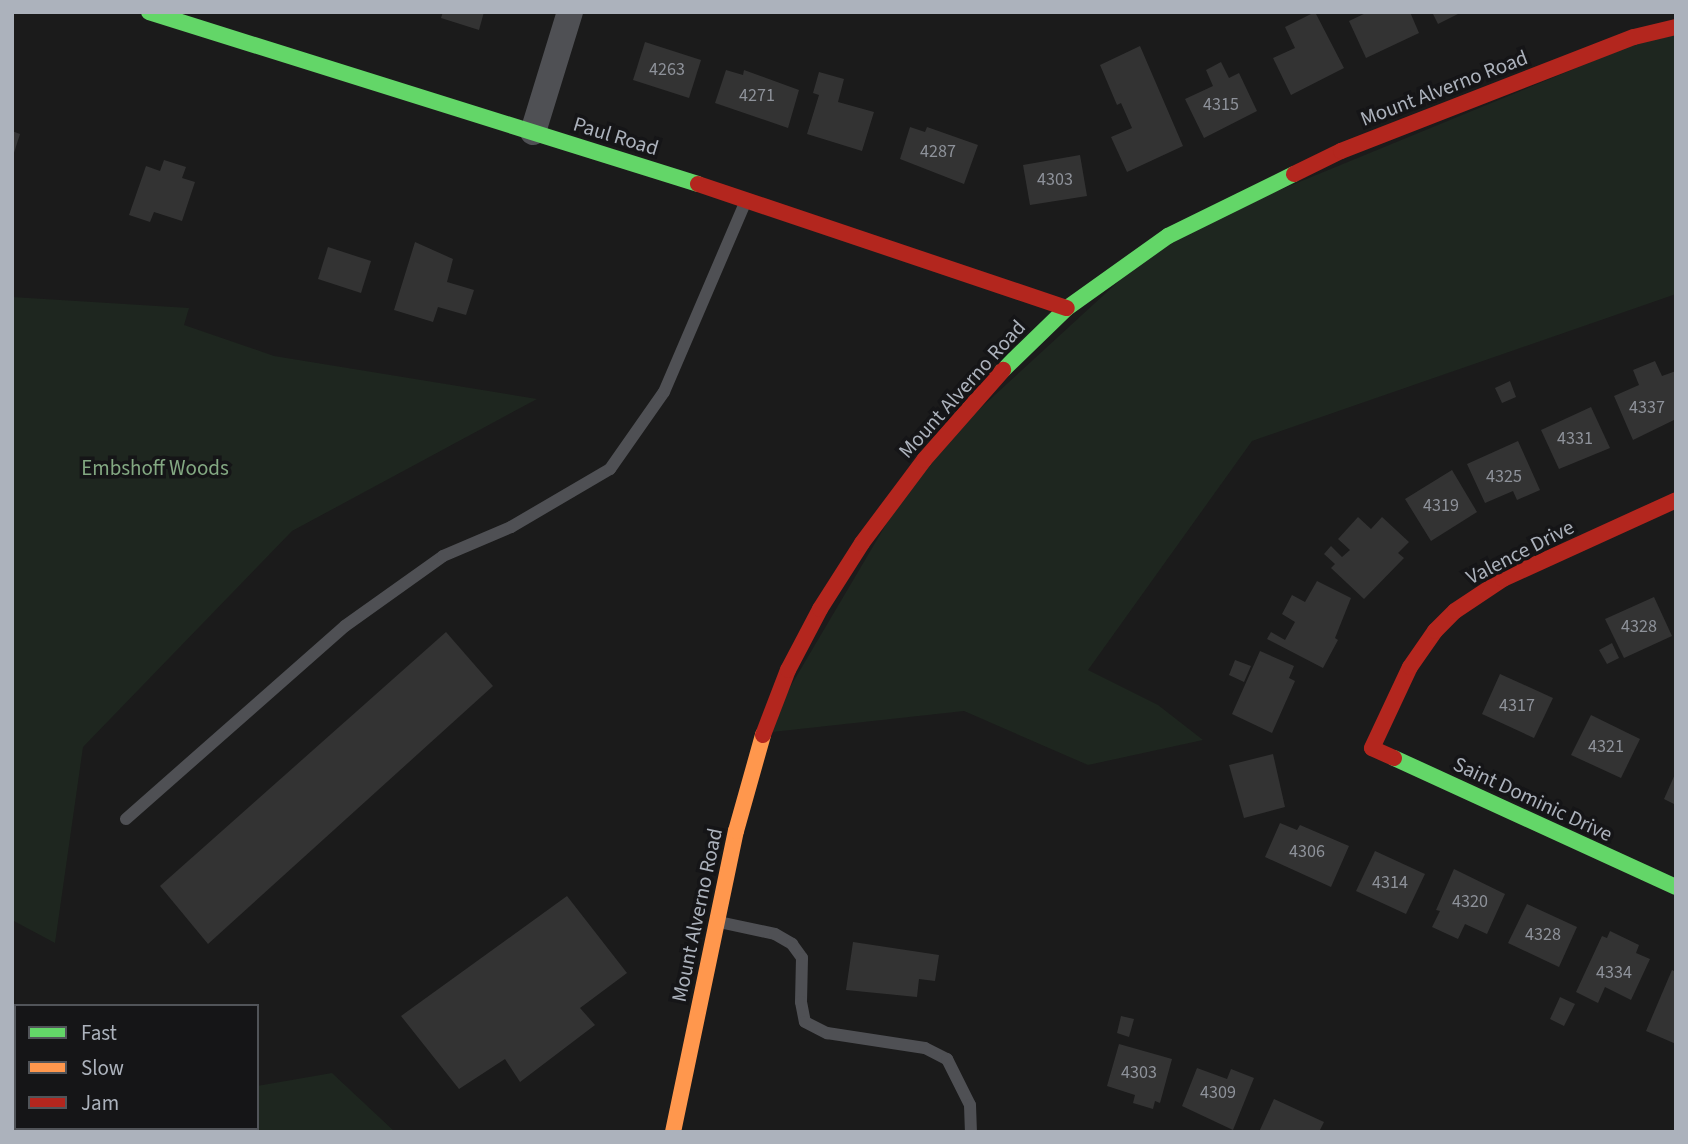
<!DOCTYPE html>
<html>
<head>
<meta charset="utf-8">
<style>
  body { margin:0 }
  #map { position:relative; width:1688px; height:1144px; overflow:hidden; background:#1b1b1b; font-family:"Source Sans 3",sans-serif }
  div>[style] { position:absolute }
  .green>* { inset:0; background:#1e261f }
  .building>* { inset:0; background:#333 }
  .lane>* { height:12px; margin:-6px; padding:0 6px; transform-origin:6px; border-radius:6px; background:#4f5054 }
  .street>* { height:26px; margin:-13px; padding:0 13px; transform-origin:13px; border-radius:13px; background:#4f5054 }
  .fast>* { height:16px; margin:-8px; padding:0 8px; transform-origin:8px; border-radius:8px; background:#63d668 }
  .slow>* { height:16px; margin:-8px; padding:0 8px; transform-origin:8px; border-radius:8px; background:#ff974d }
  .jam>* { height:16px; margin:-8px; padding:0 8px; transform-origin:8px; border-radius:8px; background:#b3261e }
  span { translate:-50% -50%; white-space:nowrap; text-align:center; line-height:1.15; -webkit-text-stroke:7px #151517; paint-order:stroke }
  .number-label { font-size:18px; color:#8e929a }
  .number-label span { -webkit-text-stroke-width:0 }
  .street-label { font-size:21px; color:#acb2bc }
  .park-label { font-size:21px; color:#83a882 }
  .frame { position:absolute; inset:0; border:14px solid #acb2bc; pointer-events:none }
  .legend { position:absolute; left:14px; top:1004px; width:245px; height:126px; box-sizing:border-box; background:#151517; border:2px solid #515459; margin:0; padding:9px 12px; list-style:none; font-size:21px; color:#acb2bc }
  .legend li { display:flex; align-items:center; gap:14px; height:35px }
  .legend b { width:35px; border:2px solid #515459 }
</style>
</head>
<body>
<div id="map">
  <div class="green">
    <div style="clip-path:polygon(1676px 27px,1676px 294px,1252px 441px,1088px 670px,1158px 705px,1203px 740px,1088px 765px,964px 711px,763px 733px,924px 460px,1168px 236px)"></div>
    <div style="clip-path:polygon(12px 297px,189px 308px,184px 325px,274px 356px,537px 399px,292px 531px,83px 747px,55px 943px,12px 920px)"></div>
    <div style="clip-path:polygon(332px 1073px,395px 1132px,146px 1132px,147px 1128px,257px 1128px,257px 1086px)"></div>
  </div>
  <div class="building">
    <div style="clip-path:polygon(443px 12px,484px 12px,479px 30px,441px 18px)"></div>
    <div style="clip-path:polygon(1315px 12px,1344px 68px,1291px 95px,1273px 58px,1295px 48px,1285px 27px)"></div>
    <div style="clip-path:polygon(1368px 12px,1410px 12px,1419px 33px,1366px 58px,1349px 21px)"></div>
    <div style="clip-path:polygon(1432px 12px,1462px 12px,1438px 24px)"></div>
    <div style="clip-path:polygon(645px 42px,701px 60px,689px 98px,633px 80px)"></div>
    <div style="clip-path:polygon(1140px 46px,1183px 146px,1127px 172px,1111px 137px,1132px 128px,1121px 103px,1117px 105px,1100px 65px)"></div>
    <div style="clip-path:polygon(1221px 62px,1229px 78px,1239px 73px,1257px 111px,1204px 138px,1185px 99px,1213px 86px,1206px 70px)"></div>
    <div style="clip-path:polygon(726px 70px,743px 75px,744px 70px,799px 90px,788px 128px,715px 103px)"></div>
    <div style="clip-path:polygon(819px 72px,844px 79px,838px 102px,874px 112px,862px 151px,807px 134px,819px 95px,813px 93px)"></div>
    <div style="clip-path:polygon(910px 127px,925px 132px,927px 127px,978px 145px,964px 184px,900px 159px)"></div>
    <div style="clip-path:polygon(12px 131px,20px 134px,13px 156px,12px 156px)"></div>
    <div style="clip-path:polygon(1080px 155px,1087px 196px,1030px 205px,1023px 165px)"></div>
    <div style="clip-path:polygon(164px 160px,186px 167px,182px 178px,195px 182px,182px 221px,154px 212px,150px 222px,129px 215px,146px 166px,160px 171px)"></div>
    <div style="clip-path:polygon(415px 242px,453px 259px,447px 282px,474px 290px,466px 315px,438px 307px,433px 322px,394px 310px)"></div>
    <div style="clip-path:polygon(328px 247px,371px 261px,361px 293px,318px 279px)"></div>
    <div style="clip-path:polygon(1655px 361px,1662px 376px,1676px 371px,1676px 419px,1633px 440px,1614px 396px,1639px 385px,1633px 370px)"></div>
    <div style="clip-path:polygon(1510px 381px,1516px 397px,1502px 403px,1495px 388px)"></div>
    <div style="clip-path:polygon(1591px 407px,1610px 448px,1559px 469px,1541px 430px)"></div>
    <div style="clip-path:polygon(1518px 441px,1540px 490px,1517px 500px,1513px 491px,1485px 503px,1467px 464px)"></div>
    <div style="clip-path:polygon(1452px 470px,1477px 512px,1431px 541px,1405px 499px)"></div>
    <div style="clip-path:polygon(1358px 517px,1371px 529px,1382px 517px,1409px 542px,1398px 553px,1404px 558px,1364px 599px,1331px 568px,1335px 564px,1324px 554px,1331px 546px,1342px 557px,1350px 550px,1338px 539px)"></div>
    <div style="clip-path:polygon(1317px 581px,1351px 598px,1335px 638px,1338px 640px,1323px 668px,1267px 639px,1271px 632px,1285px 640px,1295px 622px,1282px 614px,1292px 595px,1305px 602px)"></div>
    <div style="clip-path:polygon(1654px 597px,1672px 636px,1624px 658px,1605px 619px)"></div>
    <div style="clip-path:polygon(446px 632px,493px 686px,208px 944px,160px 886px)"></div>
    <div style="clip-path:polygon(1612px 643px,1619px 658px,1607px 664px,1599px 650px)"></div>
    <div style="clip-path:polygon(1260px 651px,1294px 666px,1289px 678px,1295px 681px,1272px 733px,1232px 714px)"></div>
    <div style="clip-path:polygon(1235px 660px,1251px 666px,1244px 682px,1229px 675px)"></div>
    <div style="clip-path:polygon(1500px 674px,1553px 698px,1534px 738px,1482px 714px)"></div>
    <div style="clip-path:polygon(1591px 715px,1640px 739px,1621px 778px,1571px 755px)"></div>
    <div style="clip-path:polygon(1273px 754px,1285px 807px,1244px 818px,1229px 765px)"></div>
    <div style="clip-path:polygon(1676px 772px,1676px 805px,1664px 799px)"></div>
    <div style="clip-path:polygon(1280px 823px,1297px 830px,1300px 825px,1349px 846px,1331px 887px,1265px 857px)"></div>
    <div style="clip-path:polygon(1375px 851px,1425px 874px,1406px 914px,1356px 891px)"></div>
    <div style="clip-path:polygon(1454px 869px,1505px 894px,1487px 934px,1465px 924px,1458px 939px,1432px 927px,1440px 911px,1436px 910px)"></div>
    <div style="clip-path:polygon(567px 896px,627px 973px,580px 1008px,595px 1025px,520px 1082px,505px 1059px,459px 1089px,401px 1016px)"></div>
    <div style="clip-path:polygon(1527px 904px,1577px 927px,1559px 967px,1508px 943px)"></div>
    <div style="clip-path:polygon(1610px 931px,1639px 945px,1636px 953px,1650px 959px,1631px 1000px,1605px 987px,1598px 1003px,1576px 992px,1602px 936px,1607px 938px)"></div>
    <div style="clip-path:polygon(853px 942px,939px 955px,935px 981px,919px 979px,917px 997px,846px 990px)"></div>
    <div style="clip-path:polygon(1672px 970px,1676px 972px,1676px 1044px,1646px 1031px)"></div>
    <div style="clip-path:polygon(1560px 997px,1575px 1004px,1564px 1026px,1550px 1019px)"></div>
    <div style="clip-path:polygon(1121px 1016px,1134px 1019px,1129px 1037px,1117px 1033px)"></div>
    <div style="clip-path:polygon(1119px 1044px,1172px 1059px,1160px 1103px,1155px 1101px,1153px 1109px,1133px 1103px,1135px 1095px,1107px 1086px)"></div>
    <div style="clip-path:polygon(1197px 1068px,1227px 1079px,1231px 1069px,1254px 1078px,1233px 1130px,1182px 1106px)"></div>
    <div style="clip-path:polygon(1274px 1099px,1324px 1122px,1319px 1132px,1259px 1132px)"></div>
  </div>
  <div class="lane">
    <div style="left:126px;top:819px;width:292px;rotate:-41.4deg"></div>
    <div style="left:345px;top:626px;width:120px;rotate:-35.5deg"></div>
    <div style="left:443px;top:556px;width:74px;rotate:-23.1deg"></div>
    <div style="left:511px;top:527px;width:115px;rotate:-30.4deg"></div>
    <div style="left:610px;top:469px;width:94px;rotate:-55deg"></div>
    <div style="left:664px;top:392px;width:206px;rotate:-66.8deg"></div>
    <div style="left:719px;top:922px;width:57px;rotate:12.1deg"></div>
    <div style="left:775px;top:934px;width:20px;rotate:30deg"></div>
    <div style="left:792px;top:944px;width:17px;rotate:54deg"></div>
    <div style="left:802px;top:958px;width:44px;rotate:91.3deg"></div>
    <div style="left:801px;top:1002px;width:20px;rotate:79deg"></div>
    <div style="left:805px;top:1022px;width:25px;rotate:27deg"></div>
    <div style="left:827px;top:1033px;width:99px;rotate:8.7deg"></div>
    <div style="left:925px;top:1048px;width:25px;rotate:27deg"></div>
    <div style="left:947px;top:1059px;width:51px;rotate:63.4deg"></div>
    <div style="left:970px;top:1105px;width:27px;rotate:88deg"></div>
  </div>
  <div class="street">
    <div style="left:533px;top:132px;width:126px;rotate:-72.9deg"></div>
  </div>
  <div class="fast">
    <div style="left:149px;top:12px;width:575px;rotate:17.4deg"></div>
    <div style="left:1003px;top:370px;width:89px;rotate:-44.1deg"></div>
    <div style="left:1067px;top:308px;width:124px;rotate:-35.5deg"></div>
    <div style="left:1168px;top:236px;width:140px;rotate:-26.2deg"></div>
    <div style="left:1394px;top:758px;width:310px;rotate:24.6deg"></div>
  </div>
  <div class="slow">
    <div style="left:673px;top:1132px;width:308px;rotate:-78.2deg"></div>
    <div style="left:736px;top:831px;width:100px;rotate:-74.3deg"></div>
  </div>
  <div class="jam">
    <div style="left:1294px;top:174px;width:52px;rotate:-26.1deg"></div>
    <div style="left:1341px;top:151px;width:314px;rotate:-21.3deg"></div>
    <div style="left:1634px;top:37px;width:43px;rotate:-13.4deg"></div>
    <div style="left:698px;top:184px;width:389px;rotate:18.6deg"></div>
    <div style="left:763px;top:735px;width:70px;rotate:-69deg"></div>
    <div style="left:788px;top:670px;width:69px;rotate:-62.3deg"></div>
    <div style="left:820px;top:609px;width:78px;rotate:-57.5deg"></div>
    <div style="left:862px;top:543px;width:104px;rotate:-53.2deg"></div>
    <div style="left:924px;top:460px;width:120px;rotate:-48.7deg"></div>
    <div style="left:1394px;top:758px;width:24px;rotate:-156deg"></div>
    <div style="left:1372px;top:748px;width:89px;rotate:-64.9deg"></div>
    <div style="left:1410px;top:667px;width:44px;rotate:-55.2deg"></div>
    <div style="left:1435px;top:631px;width:28px;rotate:-45deg"></div>
    <div style="left:1455px;top:611px;width:58px;rotate:-33.7deg"></div>
    <div style="left:1503px;top:579px;width:190px;rotate:-24.5deg"></div>
  </div>
  <div class="number-label">
    <span style="left:667px;top:70px">4263</span>
    <span style="left:757px;top:96px">4271</span>
    <span style="left:1221px;top:105px">4315</span>
    <span style="left:938px;top:152px">4287</span>
    <span style="left:1055px;top:180px">4303</span>
    <span style="left:1647px;top:408px">4337</span>
    <span style="left:1575px;top:439px">4331</span>
    <span style="left:1504px;top:477px">4325</span>
    <span style="left:1441px;top:506px">4319</span>
    <span style="left:1639px;top:627px">4328</span>
    <span style="left:1517px;top:706px">4317</span>
    <span style="left:1606px;top:747px">4321</span>
    <span style="left:1307px;top:852px">4306</span>
    <span style="left:1390px;top:883px">4314</span>
    <span style="left:1470px;top:902px">4320</span>
    <span style="left:1543px;top:935px">4328</span>
    <span style="left:1614px;top:973px">4334</span>
    <span style="left:1139px;top:1073px">4303</span>
    <span style="left:1218px;top:1093px">4309</span>
  </div>
  <div class="street-label">
    <span style="left:1444px;top:88px;rotate:-21deg">Mount Alverno Road</span>
    <span style="left:616px;top:136px;rotate:17deg">Paul Road</span>
    <span style="left:962px;top:389px;rotate:-48deg">Mount Alverno Road</span>
    <span style="left:1520px;top:552px;rotate:-27deg">Valence Drive</span>
    <span style="left:1533px;top:799px;rotate:25deg">Saint Dominic Drive</span>
    <span style="left:697px;top:915px;rotate:-78deg">Mount Alverno Road</span>
  </div>
  <div class="park-label">
    <span style="left:155px;top:468px">Embshoff Woods</span>
  </div>
  <div class="frame"></div>
  <ul class="legend">
  <li><b style="height:9px;background:#63d668"></b>Fast</li>
  <li><b style="height:9px;background:#ff974d"></b>Slow</li>
  <li><b style="height:9px;background:#b3261e"></b>Jam</li>
  </ul>
</div>
</body>
</html>
